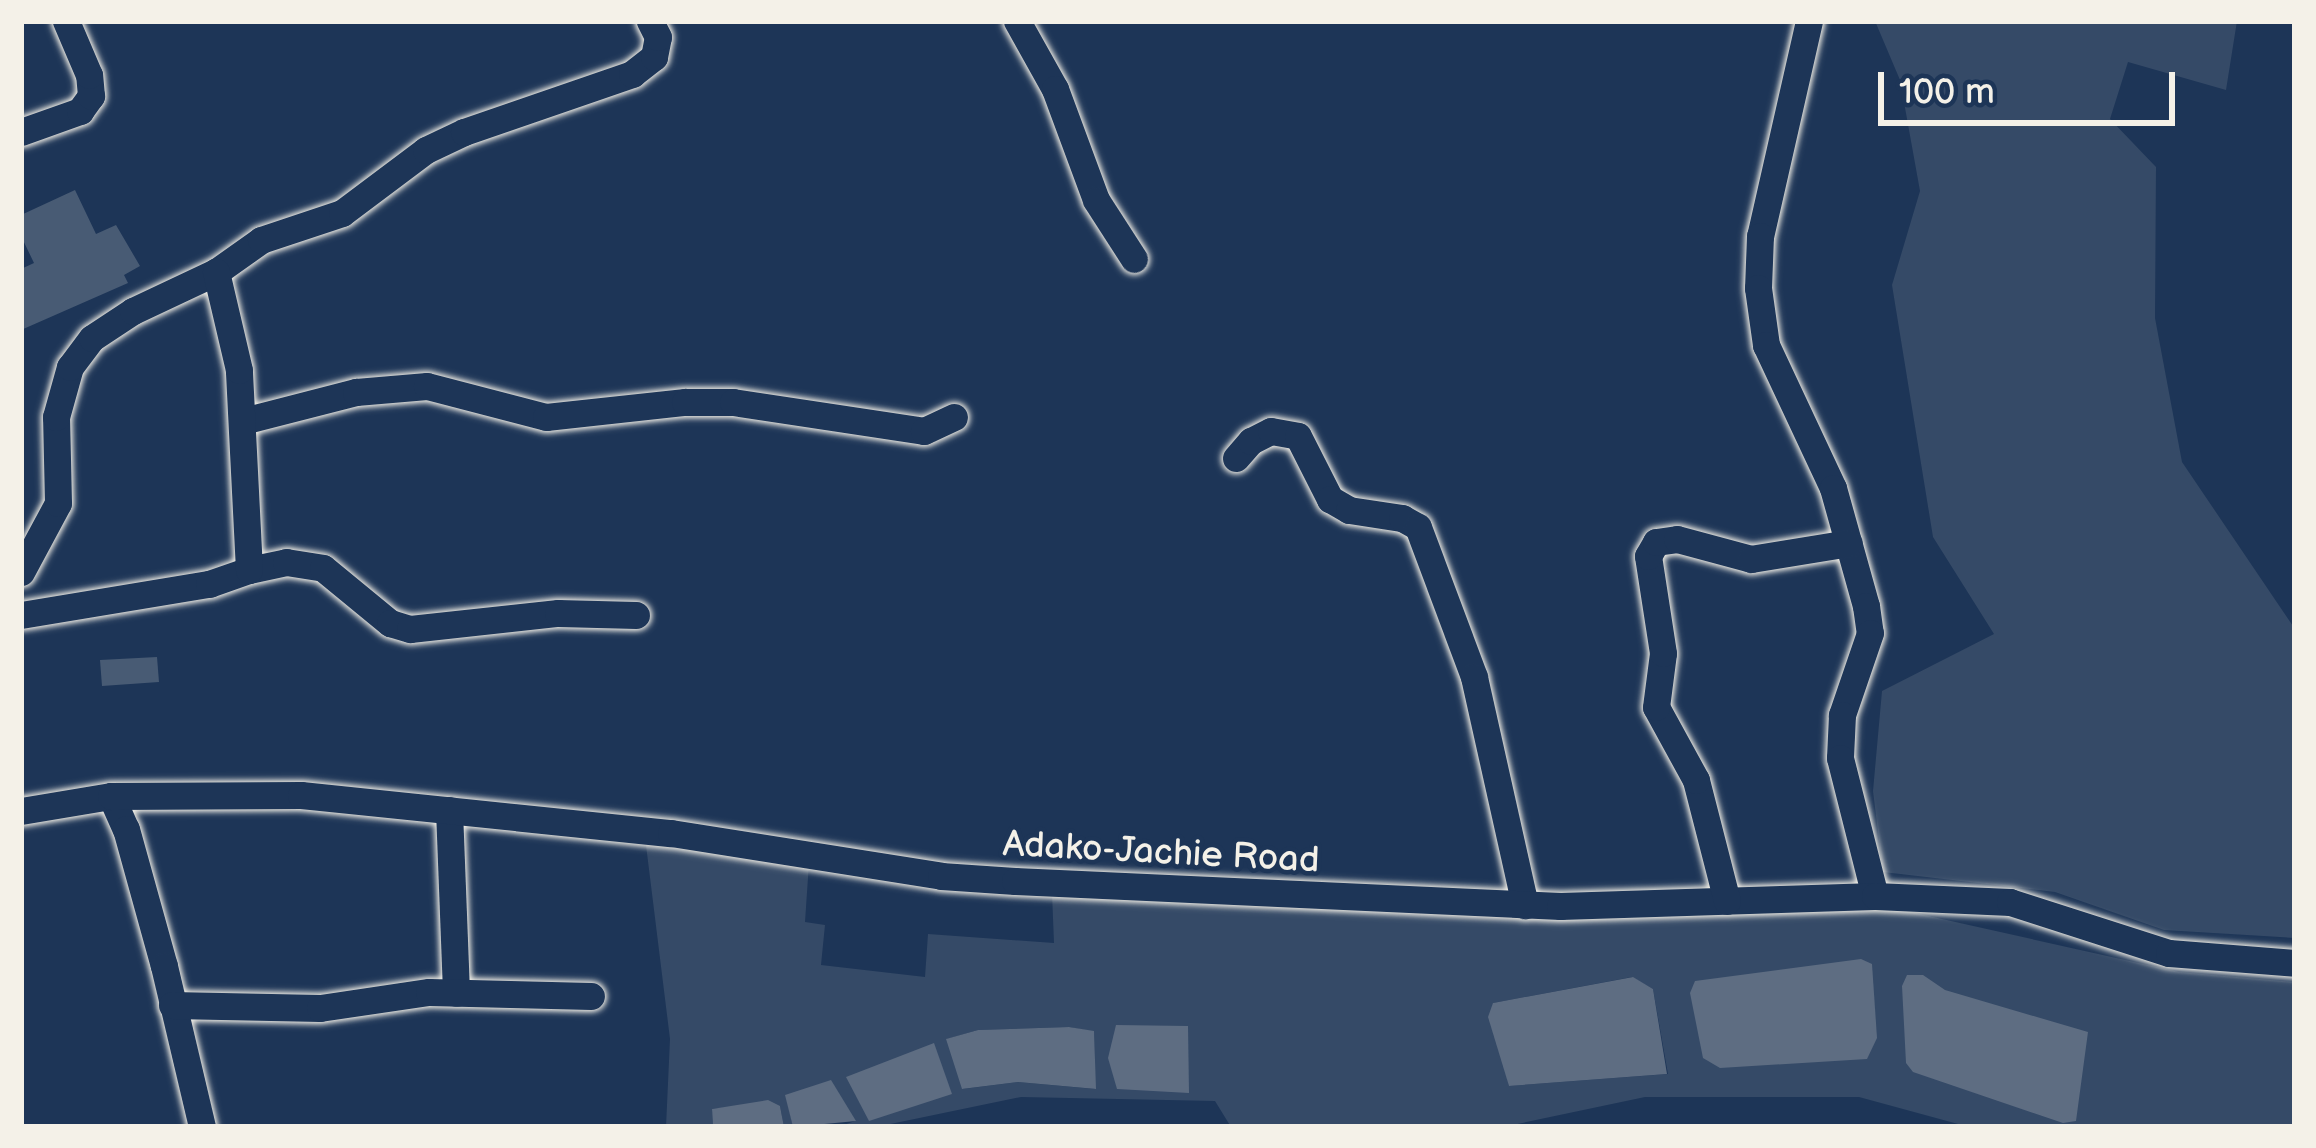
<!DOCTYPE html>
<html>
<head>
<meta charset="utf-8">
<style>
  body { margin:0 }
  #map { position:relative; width:2316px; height:1148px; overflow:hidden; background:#1d3557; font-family:"Balsamiq Sans",sans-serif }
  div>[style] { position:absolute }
  .green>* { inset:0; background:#354a67 }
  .water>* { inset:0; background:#5e6d82 }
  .building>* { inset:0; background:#485b74 }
  .roads { filter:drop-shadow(0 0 3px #f4f1e8) drop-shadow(0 0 3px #f4f1e8) }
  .minor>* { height:27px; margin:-13.5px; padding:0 13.5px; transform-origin:13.5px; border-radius:13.5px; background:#1d3557 }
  span { translate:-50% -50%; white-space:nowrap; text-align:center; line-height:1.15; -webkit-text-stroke:9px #1d3557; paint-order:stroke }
  .street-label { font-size:36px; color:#f4f1e8 }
  .frame { position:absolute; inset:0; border:24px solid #f4f1e8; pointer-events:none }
  .scale { position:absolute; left:1878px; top:72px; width:297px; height:54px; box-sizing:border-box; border:6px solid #f4f1e8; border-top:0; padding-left:15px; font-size:36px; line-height:42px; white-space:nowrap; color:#f4f1e8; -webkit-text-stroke:9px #1d3557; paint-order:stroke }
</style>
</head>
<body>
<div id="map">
  <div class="green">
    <div style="clip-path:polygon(1875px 21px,2237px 21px,2226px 90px,2128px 62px,2110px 119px,2156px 167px,2155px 318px,2182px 462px,2295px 629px,2295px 938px,2164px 930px,2055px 892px,1883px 872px,1873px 791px,1882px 691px,1994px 634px,1933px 537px,1892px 285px,1920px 191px,1900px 80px)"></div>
    <div style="clip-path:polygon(evenodd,645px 837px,809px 863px,805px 922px,825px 925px,821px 965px,925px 977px,928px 934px,1054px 943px,1052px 893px,1897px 909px,2179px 972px,2295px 982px,2295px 1127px,1969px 1127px,1859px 1097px,1645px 1097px,1503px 1127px,1231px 1127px,1215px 1101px,1021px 1097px,876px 1127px,838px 1127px,855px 1121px,786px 1095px,793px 1127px,784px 1127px,780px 1106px,741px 1106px,712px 1109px,713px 1127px,666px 1127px,670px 1039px,645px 837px,1632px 977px,1653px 989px,1668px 1074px,1509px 1086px,1493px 1003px,1632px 977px,645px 837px,1069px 1027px,1094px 1032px,1095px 1089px,1018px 1082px,963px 1089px,947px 1039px,978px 1030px,1069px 1027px)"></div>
  </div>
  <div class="water">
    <div style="clip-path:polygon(1861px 959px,1872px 964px,1877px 1038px,1867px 1059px,1720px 1068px,1703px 1058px,1690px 993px,1695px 981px)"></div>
    <div style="clip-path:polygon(1907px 975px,1923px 975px,1945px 990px,2088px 1032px,2076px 1121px,2063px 1123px,1913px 1072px,1906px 1063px,1902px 986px)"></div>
    <div style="clip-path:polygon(1633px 977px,1653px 989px,1667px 1074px,1509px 1086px,1488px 1017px,1493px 1003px)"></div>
    <div style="clip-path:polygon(1116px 1025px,1188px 1026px,1189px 1093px,1117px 1089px,1108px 1058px)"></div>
    <div style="clip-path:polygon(1069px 1027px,1094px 1031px,1096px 1089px,1018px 1082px,962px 1089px,946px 1039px,978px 1030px)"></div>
    <div style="clip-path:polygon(934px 1043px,952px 1094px,869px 1121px,846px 1077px)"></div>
    <div style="clip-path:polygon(831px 1080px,856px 1121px,793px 1127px,785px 1095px)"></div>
    <div style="clip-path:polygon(768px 1100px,780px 1106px,784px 1127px,713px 1127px,712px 1109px)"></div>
  </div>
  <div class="building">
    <div style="clip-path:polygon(75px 190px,96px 234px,116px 225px,140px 266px,124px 275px,128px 283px,21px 330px,21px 269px,34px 263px,21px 236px,21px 215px)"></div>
    <div style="clip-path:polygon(157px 657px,159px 682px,102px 686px,100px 660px)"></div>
  </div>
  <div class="roads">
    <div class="minor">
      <div style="left:1017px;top:21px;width:78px;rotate:60.8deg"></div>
      <div style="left:1055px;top:89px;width:118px;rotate:69.7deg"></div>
      <div style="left:1096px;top:200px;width:70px;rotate:57.2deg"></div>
      <div style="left:1809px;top:21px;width:221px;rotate:102.8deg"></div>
      <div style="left:1760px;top:236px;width:52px;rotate:92.2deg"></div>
      <div style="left:1758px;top:288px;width:58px;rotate:82deg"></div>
      <div style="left:1766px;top:345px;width:158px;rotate:64.9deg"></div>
      <div style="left:1833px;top:488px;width:123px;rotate:74.4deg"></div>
      <div style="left:1866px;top:606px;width:27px;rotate:82deg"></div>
      <div style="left:1870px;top:633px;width:87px;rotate:108.9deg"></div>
      <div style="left:1842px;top:715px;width:43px;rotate:92.7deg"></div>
      <div style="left:1840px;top:758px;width:142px;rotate:75.8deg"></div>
      <div style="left:21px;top:132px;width:63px;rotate:-19.6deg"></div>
      <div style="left:80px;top:111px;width:19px;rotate:-54deg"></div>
      <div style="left:91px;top:96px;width:21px;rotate:-95deg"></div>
      <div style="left:89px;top:75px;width:59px;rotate:-113.1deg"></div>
      <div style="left:243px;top:421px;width:117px;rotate:-14.4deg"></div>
      <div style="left:356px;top:392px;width:71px;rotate:-4.8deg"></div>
      <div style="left:427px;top:386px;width:123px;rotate:14.6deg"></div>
      <div style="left:546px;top:417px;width:140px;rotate:-6.2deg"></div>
      <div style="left:685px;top:402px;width:48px"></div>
      <div style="left:733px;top:402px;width:193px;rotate:8.6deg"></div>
      <div style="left:924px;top:431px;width:33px;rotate:-25deg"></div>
      <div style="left:1236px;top:458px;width:23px;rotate:-49deg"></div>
      <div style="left:1251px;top:441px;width:22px;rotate:-27deg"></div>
      <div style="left:1271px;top:431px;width:27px;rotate:10deg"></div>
      <div style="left:1298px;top:436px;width:71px;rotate:63.1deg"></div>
      <div style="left:1330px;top:499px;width:22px;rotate:30deg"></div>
      <div style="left:1349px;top:510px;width:54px;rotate:8.6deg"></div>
      <div style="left:1402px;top:518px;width:18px;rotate:29deg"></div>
      <div style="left:1418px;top:527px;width:160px;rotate:69.5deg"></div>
      <div style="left:1474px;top:677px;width:234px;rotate:77.4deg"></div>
      <div style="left:249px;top:570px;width:38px;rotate:-12deg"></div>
      <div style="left:286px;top:562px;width:37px;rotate:9deg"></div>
      <div style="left:323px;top:568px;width:87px;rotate:39.4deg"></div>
      <div style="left:390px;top:623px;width:21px;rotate:17deg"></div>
      <div style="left:410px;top:629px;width:149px;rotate:-6.2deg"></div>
      <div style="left:558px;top:613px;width:78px;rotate:1.5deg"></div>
      <div style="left:21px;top:572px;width:78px;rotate:-61.8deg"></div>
      <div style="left:58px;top:503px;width:86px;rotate:-91.3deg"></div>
      <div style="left:56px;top:417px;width:52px;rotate:-74.4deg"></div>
      <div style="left:70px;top:367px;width:36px;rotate:-53deg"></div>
      <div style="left:92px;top:338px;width:49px;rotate:-33.4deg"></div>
      <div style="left:133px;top:311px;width:92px;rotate:-25.2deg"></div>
      <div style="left:216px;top:272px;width:55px;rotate:-35.4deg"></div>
      <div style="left:261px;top:240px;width:85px;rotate:-18.4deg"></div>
      <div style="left:342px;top:213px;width:105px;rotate:-36.9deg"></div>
      <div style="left:426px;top:150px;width:42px;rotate:-25.3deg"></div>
      <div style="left:464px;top:132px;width:178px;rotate:-19deg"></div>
      <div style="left:632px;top:74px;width:28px;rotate:-38deg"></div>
      <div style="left:654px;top:57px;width:20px;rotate:-79deg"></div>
      <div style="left:658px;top:37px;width:18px;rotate:-117deg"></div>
      <div style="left:21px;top:615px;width:191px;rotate:-9.4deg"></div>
      <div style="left:209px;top:584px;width:42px;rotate:-19.3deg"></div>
      <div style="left:249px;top:570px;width:200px;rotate:-92.9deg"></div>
      <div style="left:239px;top:370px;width:101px;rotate:-103.2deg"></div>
      <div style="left:111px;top:796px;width:36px;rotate:66deg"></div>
      <div style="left:126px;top:829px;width:142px;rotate:74.5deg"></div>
      <div style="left:164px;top:966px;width:165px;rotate:76.7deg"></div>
      <div style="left:449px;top:810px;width:183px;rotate:87.8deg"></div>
      <div style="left:21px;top:811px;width:91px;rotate:-9.5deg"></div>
      <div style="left:111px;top:796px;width:190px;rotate:-0.3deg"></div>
      <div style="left:301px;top:795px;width:372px;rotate:5.9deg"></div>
      <div style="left:671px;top:833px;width:273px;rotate:9deg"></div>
      <div style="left:941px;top:876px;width:74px;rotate:3.9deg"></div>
      <div style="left:1015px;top:881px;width:546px;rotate:2.63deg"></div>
      <div style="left:1560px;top:906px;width:315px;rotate:-1.8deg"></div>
      <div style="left:1875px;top:896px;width:135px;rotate:2.5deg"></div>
      <div style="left:2010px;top:902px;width:167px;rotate:17.8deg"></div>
      <div style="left:2169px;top:953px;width:126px;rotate:4.5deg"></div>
      <div style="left:1727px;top:901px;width:125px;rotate:-104.4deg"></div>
      <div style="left:1696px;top:780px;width:83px;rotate:-118.7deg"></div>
      <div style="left:1656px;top:707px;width:54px;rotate:-82.6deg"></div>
      <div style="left:1663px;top:653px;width:98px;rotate:-98.8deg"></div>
      <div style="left:1648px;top:556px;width:16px;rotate:-60deg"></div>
      <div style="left:1656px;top:542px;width:21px;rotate:-8deg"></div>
      <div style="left:1677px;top:539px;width:77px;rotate:15.1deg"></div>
      <div style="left:1751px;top:559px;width:99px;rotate:-9.3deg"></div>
      <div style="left:172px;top:1005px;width:148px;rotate:1.2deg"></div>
      <div style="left:320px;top:1008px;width:110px;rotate:-8.4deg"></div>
      <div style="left:429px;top:992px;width:162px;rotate:1.4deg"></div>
    </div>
  </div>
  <div class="street-label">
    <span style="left:1161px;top:853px;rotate:3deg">Adako-Jachie Road</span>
  </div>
  <div class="frame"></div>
  <div class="scale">100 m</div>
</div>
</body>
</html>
